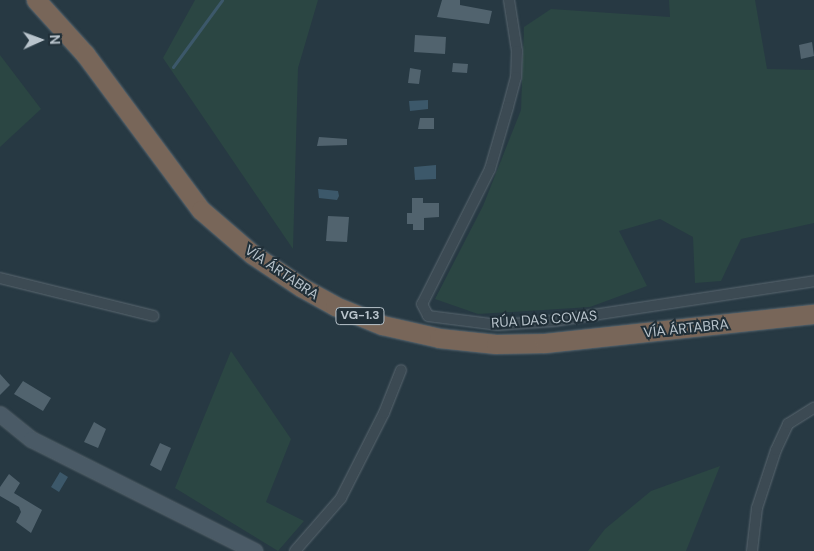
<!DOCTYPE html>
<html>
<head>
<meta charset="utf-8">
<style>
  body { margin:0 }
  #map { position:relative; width:814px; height:551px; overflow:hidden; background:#273943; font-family:"DM Sans",sans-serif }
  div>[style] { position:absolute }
  .green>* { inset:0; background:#2b4643 }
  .water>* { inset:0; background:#3c586a }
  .stream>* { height:3px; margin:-1.5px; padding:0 1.5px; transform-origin:1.5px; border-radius:1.5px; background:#3c586a }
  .building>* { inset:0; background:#51636e }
  .roads { filter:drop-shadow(0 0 1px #5a6770) drop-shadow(0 0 1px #5a6770) }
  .street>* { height:10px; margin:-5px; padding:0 5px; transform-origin:5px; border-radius:5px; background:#3c4a53 }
  .secondary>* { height:15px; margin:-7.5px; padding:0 7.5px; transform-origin:7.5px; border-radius:7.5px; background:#4a5a66 }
  .highway>* { height:19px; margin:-9.5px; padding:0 9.5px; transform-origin:9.5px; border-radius:9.5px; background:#786659 }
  span { translate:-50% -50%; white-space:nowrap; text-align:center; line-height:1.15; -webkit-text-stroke:4px #202f38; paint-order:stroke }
  .shield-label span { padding:1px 4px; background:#202f38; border:1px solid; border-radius:4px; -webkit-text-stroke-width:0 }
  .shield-label { font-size:12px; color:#b9c4cc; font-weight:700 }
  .street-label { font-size:14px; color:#b9c4cc }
  .north { position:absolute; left:15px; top:15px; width:50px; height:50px; -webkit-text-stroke:4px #202f38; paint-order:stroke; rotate:88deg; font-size:14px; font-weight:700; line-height:20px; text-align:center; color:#b9c4cc }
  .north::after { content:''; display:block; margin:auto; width:18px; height:22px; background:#b9c4cc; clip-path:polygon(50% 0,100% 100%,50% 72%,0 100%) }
</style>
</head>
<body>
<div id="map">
  <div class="green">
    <div style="clip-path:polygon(195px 0,318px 0,298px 68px,293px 249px,163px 58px)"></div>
    <div style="clip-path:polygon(669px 0,755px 0,767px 69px,814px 70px,814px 223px,741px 239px,721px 281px,695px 283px,693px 237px,660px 219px,619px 231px,647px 286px,590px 307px,478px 314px,435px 299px,483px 206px,521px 110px,524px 27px,551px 9px,670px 17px)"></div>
    <div style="clip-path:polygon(0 55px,41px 109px,0 147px)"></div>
    <div style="clip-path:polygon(231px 351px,291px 439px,266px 502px,304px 521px,278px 551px,175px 488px)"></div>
    <div style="clip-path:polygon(720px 466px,686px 551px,588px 551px,605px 529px,651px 491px)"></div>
  </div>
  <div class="water">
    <div style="clip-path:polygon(428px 100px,428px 109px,410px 111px,409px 101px)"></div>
    <div style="clip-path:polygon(436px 165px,436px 179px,415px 180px,414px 167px)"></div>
    <div style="clip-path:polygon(318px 189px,338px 191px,339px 196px,337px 200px,319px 198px)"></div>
    <div style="clip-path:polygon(60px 472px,68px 477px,59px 492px,51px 487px)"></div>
  </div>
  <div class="stream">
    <div style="left:173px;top:67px;width:83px;rotate:-53.8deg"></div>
  </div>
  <div class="building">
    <div style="clip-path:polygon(442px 0,460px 0,460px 5px,492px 11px,489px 24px,437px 17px)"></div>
    <div style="clip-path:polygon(415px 35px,446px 37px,445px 54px,414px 52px)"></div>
    <div style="clip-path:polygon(812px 42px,814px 56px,801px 59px,799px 45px)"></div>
    <div style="clip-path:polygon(453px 63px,468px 64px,467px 73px,452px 72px)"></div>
    <div style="clip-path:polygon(410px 68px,421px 70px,419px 84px,408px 83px)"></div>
    <div style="clip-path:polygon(420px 118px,434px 118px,434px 129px,418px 129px)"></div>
    <div style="clip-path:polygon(319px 137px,347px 139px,347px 145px,317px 146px)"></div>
    <div style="clip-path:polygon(412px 198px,423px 198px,423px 203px,439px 203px,439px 217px,424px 218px,424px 230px,413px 230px,413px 224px,407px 224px,407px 213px,412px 213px)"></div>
    <div style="clip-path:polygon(328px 216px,349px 217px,347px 242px,326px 241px)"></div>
    <div style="clip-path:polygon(0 374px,10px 385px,0 395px)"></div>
    <div style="clip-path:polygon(23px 381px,51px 398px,43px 411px,14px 394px)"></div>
    <div style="clip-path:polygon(94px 422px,106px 429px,98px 448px,84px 442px)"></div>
    <div style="clip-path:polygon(160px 443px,171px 448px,161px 471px,150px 465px)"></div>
    <div style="clip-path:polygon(9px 474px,20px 483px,14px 493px,42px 510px,31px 533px,16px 522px,21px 512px,19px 507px,0 496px,0 487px)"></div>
  </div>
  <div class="roads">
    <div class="street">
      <div style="left:509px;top:0;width:52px;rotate:81.1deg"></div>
      <div style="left:517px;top:51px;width:26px;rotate:92deg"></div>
      <div style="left:516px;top:77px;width:31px;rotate:105deg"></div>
      <div style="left:508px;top:107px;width:65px;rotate:106.2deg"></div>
      <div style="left:490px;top:169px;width:151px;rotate:116.7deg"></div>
      <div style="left:422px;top:304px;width:13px;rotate:63deg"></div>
      <div style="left:428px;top:316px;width:71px;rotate:7.3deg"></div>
      <div style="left:498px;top:325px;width:56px;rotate:-4.1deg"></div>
      <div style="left:554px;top:321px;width:263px;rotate:-8.7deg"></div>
      <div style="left:0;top:278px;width:158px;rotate:13.9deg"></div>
      <div style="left:295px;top:551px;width:70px;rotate:-49deg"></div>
      <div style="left:341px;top:498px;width:95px;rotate:-63.2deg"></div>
      <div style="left:384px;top:413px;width:46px;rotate:-68.4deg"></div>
      <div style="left:752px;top:551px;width:43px;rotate:-83.4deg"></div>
      <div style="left:757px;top:508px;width:61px;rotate:-71.9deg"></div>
      <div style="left:776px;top:450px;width:29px;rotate:-65deg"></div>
      <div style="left:788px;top:424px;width:31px;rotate:-32deg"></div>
    </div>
    <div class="secondary">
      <div style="left:0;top:414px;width:40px;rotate:39deg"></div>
      <div style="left:31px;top:439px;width:250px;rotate:26.6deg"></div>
    </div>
    <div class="highway">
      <div style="left:36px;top:0;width:73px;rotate:47.8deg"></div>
      <div style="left:85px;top:54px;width:194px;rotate:53.4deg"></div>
      <div style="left:201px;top:210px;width:67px;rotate:40.8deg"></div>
      <div style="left:252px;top:254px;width:59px;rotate:34deg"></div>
      <div style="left:301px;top:287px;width:39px;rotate:29deg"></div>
      <div style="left:335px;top:306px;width:51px;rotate:22deg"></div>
      <div style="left:382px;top:325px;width:58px;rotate:12.8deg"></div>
      <div style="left:439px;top:338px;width:57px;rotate:6deg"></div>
      <div style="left:496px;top:344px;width:49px;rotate:-1.2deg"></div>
      <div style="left:545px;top:343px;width:271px;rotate:-6.2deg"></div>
    </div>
  </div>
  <div class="shield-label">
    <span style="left:360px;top:316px">VG-1.3</span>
  </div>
  <div class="street-label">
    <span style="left:282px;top:272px;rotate:34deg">VÍA ÁRTABRA</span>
    <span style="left:544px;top:319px;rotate:-4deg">RÚA DAS COVAS</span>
    <span style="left:686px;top:328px;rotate:-6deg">VÍA ÁRTABRA</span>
  </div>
  <div class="north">N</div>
</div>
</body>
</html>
